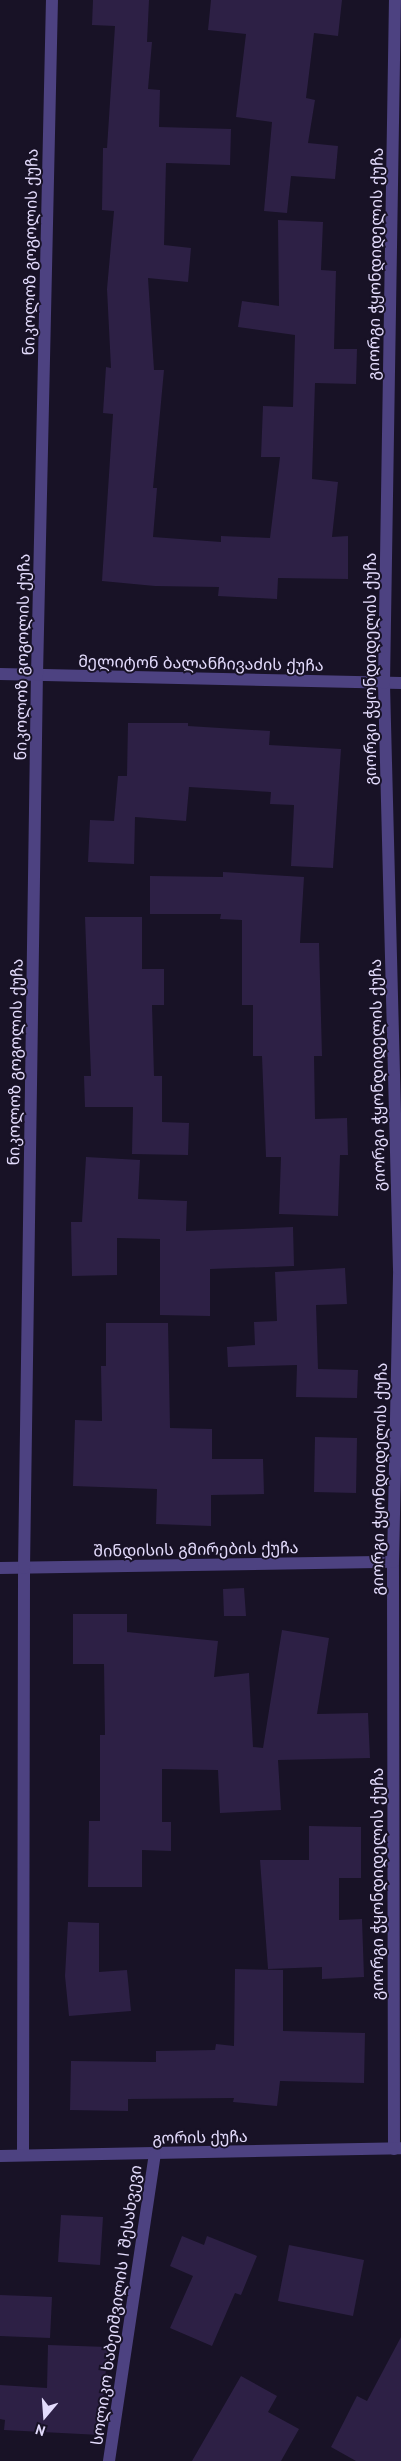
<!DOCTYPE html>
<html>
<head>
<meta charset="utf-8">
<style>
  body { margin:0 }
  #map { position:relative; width:401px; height:2461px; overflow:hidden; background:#181226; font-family:"PT Sans","Noto Sans Georgian",sans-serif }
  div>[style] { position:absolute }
  .building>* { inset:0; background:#2d2045 }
  .minor>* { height:12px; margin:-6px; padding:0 6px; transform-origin:6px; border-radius:6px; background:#4d4281 }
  span { translate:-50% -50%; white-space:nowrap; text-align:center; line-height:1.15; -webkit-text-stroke:4px #181226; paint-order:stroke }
  .street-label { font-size:16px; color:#e3dbfc }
  .north { position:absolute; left:20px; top:2391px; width:50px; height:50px; -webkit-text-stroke:4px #181226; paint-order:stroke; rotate:198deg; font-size:14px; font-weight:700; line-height:20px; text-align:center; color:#e3dbfc }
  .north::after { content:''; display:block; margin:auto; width:18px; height:22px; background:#e3dbfc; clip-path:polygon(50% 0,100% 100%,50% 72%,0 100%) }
</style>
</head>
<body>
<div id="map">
  <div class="building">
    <div style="clip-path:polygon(93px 0,149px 0,147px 42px,152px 42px,148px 89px,160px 90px,159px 127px,231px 129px,230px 165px,166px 163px,164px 245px,191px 248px,188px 282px,148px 278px,154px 370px,164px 370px,153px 488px,157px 488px,153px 537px,221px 542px,221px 536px,270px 538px,280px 457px,261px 457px,263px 406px,293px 407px,295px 335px,238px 327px,242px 301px,279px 306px,278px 220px,323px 222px,321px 270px,336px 271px,334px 349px,357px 349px,356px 384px,315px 383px,312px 479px,338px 482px,332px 537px,348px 536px,348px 579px,278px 578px,277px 599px,218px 596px,219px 587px,155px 586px,102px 581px,113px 414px,103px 413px,106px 367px,111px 368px,107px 289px,114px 211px,102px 210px,103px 148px,107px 148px,115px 26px,92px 25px)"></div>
    <div style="clip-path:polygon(211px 0,342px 0,338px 36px,314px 33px,306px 98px,315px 100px,308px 143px,338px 146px,335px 179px,291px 176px,287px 213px,264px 211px,272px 122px,236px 117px,246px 34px,208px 30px)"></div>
    <div style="clip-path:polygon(128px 723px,188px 723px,188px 726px,270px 731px,269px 745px,341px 749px,333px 868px,291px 866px,294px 805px,270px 804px,271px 792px,189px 787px,186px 821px,135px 817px,134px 864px,88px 862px,90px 820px,114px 821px,118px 776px,127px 776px)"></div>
    <div style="clip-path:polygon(223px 872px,304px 877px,300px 943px,319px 943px,322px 1056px,314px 1056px,315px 1119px,347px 1118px,348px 1155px,340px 1155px,338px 1216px,279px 1214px,281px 1157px,266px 1157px,262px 1056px,253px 1056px,253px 1005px,242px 1005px,242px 920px,220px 919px,221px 914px,150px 914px,150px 876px,223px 877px)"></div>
    <div style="clip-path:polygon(85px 917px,142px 917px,142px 969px,164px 969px,164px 1005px,152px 1005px,154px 1076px,162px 1076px,162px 1122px,189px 1123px,188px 1155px,132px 1154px,133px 1107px,85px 1107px,84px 1076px,91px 1076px)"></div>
    <div style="clip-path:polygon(86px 1157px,140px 1160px,138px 1199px,187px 1201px,186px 1231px,293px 1227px,294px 1266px,210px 1269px,210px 1316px,160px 1315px,160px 1239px,117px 1238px,117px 1275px,72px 1276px,71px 1222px,82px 1222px)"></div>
    <div style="clip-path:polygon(345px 1268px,347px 1304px,316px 1305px,318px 1369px,358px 1370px,357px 1398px,296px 1397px,297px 1365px,228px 1367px,227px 1347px,255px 1345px,254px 1322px,277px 1321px,275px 1272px)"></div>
    <div style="clip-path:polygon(106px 1323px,168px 1323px,170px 1428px,212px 1429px,212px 1459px,263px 1459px,264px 1494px,211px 1495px,211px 1526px,156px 1524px,157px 1489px,73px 1486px,75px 1420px,102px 1421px,101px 1366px,106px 1366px)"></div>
    <div style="clip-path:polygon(315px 1437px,357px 1438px,356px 1493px,314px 1492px)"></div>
    <div style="clip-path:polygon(244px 1588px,246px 1616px,224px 1616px,223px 1589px)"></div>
    <div style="clip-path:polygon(73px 1614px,127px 1614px,127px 1632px,218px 1641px,214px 1677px,249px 1673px,253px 1747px,263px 1748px,282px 1630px,329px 1638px,317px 1714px,368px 1713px,370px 1758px,278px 1760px,281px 1810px,220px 1813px,218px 1770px,162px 1769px,162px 1822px,171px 1822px,171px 1851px,142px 1850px,142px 1887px,88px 1887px,89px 1821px,100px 1821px,100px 1735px,105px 1735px,104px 1664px,73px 1664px)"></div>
    <div style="clip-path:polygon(309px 1826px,361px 1827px,361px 1878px,339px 1878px,339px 1920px,362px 1919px,364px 1977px,322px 1979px,322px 1967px,268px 1969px,260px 1860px,309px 1860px)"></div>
    <div style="clip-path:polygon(68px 1922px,99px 1923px,99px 1972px,127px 1970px,131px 2011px,69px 2016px,65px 1976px)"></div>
    <div style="clip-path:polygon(235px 1969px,283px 1970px,283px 2031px,365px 2033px,364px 2083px,280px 2081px,277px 2106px,233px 2102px,234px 2098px,128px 2099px,128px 2111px,70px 2110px,71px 2061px,156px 2062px,156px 2051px,215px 2050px,216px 2044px,234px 2046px)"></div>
    <div style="clip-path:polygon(61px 2215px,103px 2217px,100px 2265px,58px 2262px)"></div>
    <div style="clip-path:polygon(182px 2236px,204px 2245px,207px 2236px,257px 2256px,241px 2295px,235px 2293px,212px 2346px,170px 2328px,193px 2276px,170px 2266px)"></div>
    <div style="clip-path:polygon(289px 2245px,364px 2260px,353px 2316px,278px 2301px)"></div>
    <div style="clip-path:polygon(0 2295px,52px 2297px,50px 2338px,0 2336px)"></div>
    <div style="clip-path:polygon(401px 2337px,401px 2461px,356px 2461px,331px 2447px,357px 2396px,367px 2401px)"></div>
    <div style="clip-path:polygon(48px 2345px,108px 2347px,100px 2435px,4px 2430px,5px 2420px,0 2419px,0 2385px,47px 2388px)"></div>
    <div style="clip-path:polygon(241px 2376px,277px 2396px,268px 2412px,299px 2429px,281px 2461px,192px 2461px)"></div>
  </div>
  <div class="minor">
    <div style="left:0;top:674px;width:401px;rotate:1.3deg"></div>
    <div style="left:0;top:1568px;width:393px;rotate:-0.9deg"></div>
    <div style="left:394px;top:2149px;width:587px;rotate:-90.1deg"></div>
    <div style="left:393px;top:1562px;width:293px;rotate:-88.8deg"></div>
    <div style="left:399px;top:1269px;width:586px;rotate:-91.47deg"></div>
    <div style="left:384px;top:683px;width:683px;rotate:-89.08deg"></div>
    <div style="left:23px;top:2155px;width:587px;rotate:-89.9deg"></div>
    <div style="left:24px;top:1568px;width:893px;rotate:-89.17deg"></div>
    <div style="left:37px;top:675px;width:675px;rotate:-88.73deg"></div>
    <div style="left:0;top:2156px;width:401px;rotate:-1.1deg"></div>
    <div style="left:109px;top:2461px;width:310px;rotate:-81.5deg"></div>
  </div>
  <div class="street-label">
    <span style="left:30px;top:252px;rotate:-89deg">ნიკოლოზ გოგოლის ქუჩა</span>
    <span style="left:375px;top:264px;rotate:-89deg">გიორგი ჭყონდიდელის ქუჩა</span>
    <span style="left:22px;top:657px;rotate:-89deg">ნიკოლოზ გოგოლის ქუჩა</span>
    <span style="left:201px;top:663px;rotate:1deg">მელიტონ ბალანჩივაძის ქუჩა</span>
    <span style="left:370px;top:669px;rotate:-90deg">გიორგი ჭყონდიდელის ქუჩა</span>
    <span style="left:15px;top:1062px;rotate:-89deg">ნიკოლოზ გოგოლის ქუჩა</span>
    <span style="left:377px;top:1075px;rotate:-91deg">გიორგი ჭყონდიდელის ქუჩა</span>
    <span style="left:379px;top:1479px;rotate:-89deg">გიორგი ჭყონდიდელის ქუჩა</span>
    <span style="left:196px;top:1549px;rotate:-1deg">შინდისის გმირების ქუჩა</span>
    <span style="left:377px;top:1884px;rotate:-90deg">გიორგი ჭყონდიდელის ქუჩა</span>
    <span style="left:200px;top:2137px;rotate:-1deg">გორის ქუჩა</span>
    <span style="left:116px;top:2305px;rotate:-82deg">სოლიკო ხაბეიშვილის I შესახვევი</span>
  </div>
  <div class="north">N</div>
</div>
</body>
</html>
